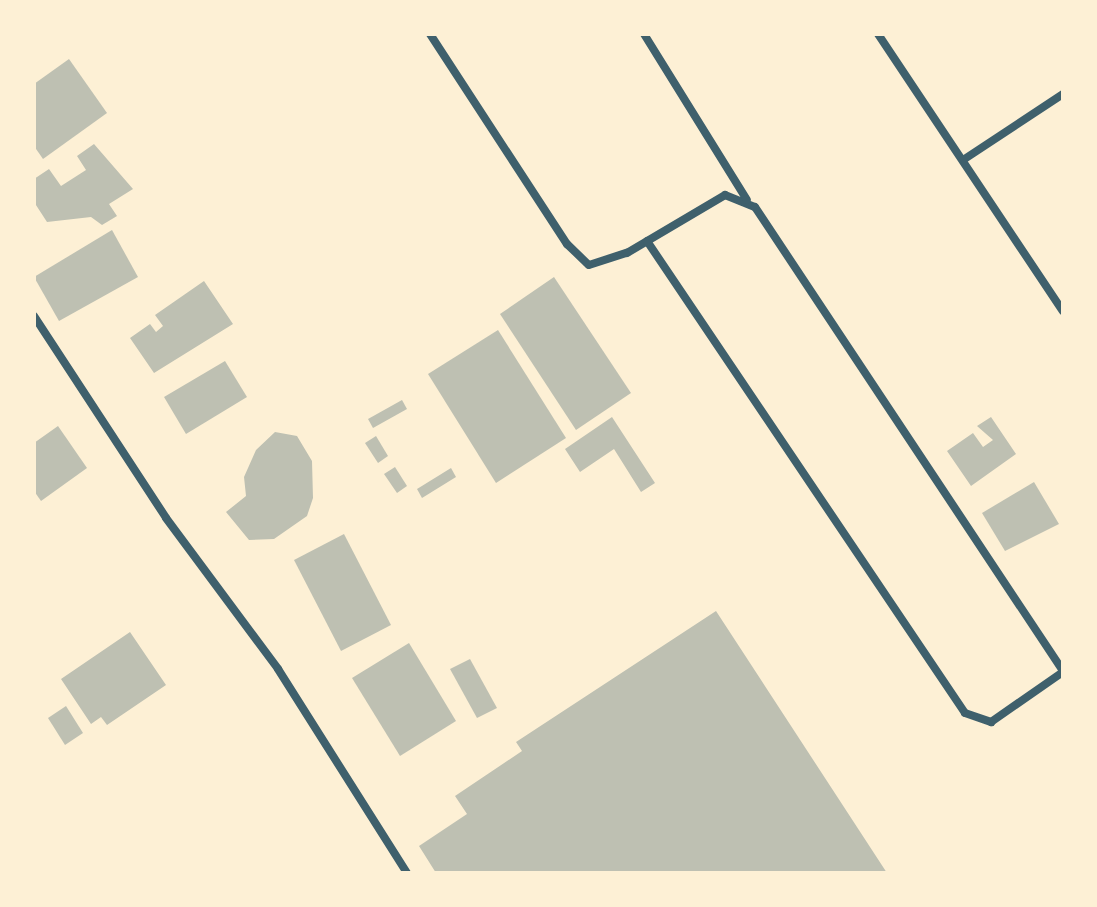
<!DOCTYPE html>
<html>
<head>
<meta charset="utf-8">
<style>
  body { margin:0 }
  #map { position:relative; width:1097px; height:907px; overflow:hidden; background:#fdf0d5; font-family:"Libre Baskerville",serif }
  div>[style] { position:absolute }
  .building>* { inset:0; background:#bec0b2 }
  .minor>* { height:8px; margin:-4px; padding:0 4px; transform-origin:4px; border-radius:4px; background:#3f606c }
  span { translate:-50% -50%; white-space:nowrap; text-align:center; line-height:1.15; -webkit-text-stroke:8px #fdf0d5; paint-order:stroke }
  .frame { position:absolute; inset:0; border:36px solid #fdf0d5; pointer-events:none }
</style>
</head>
<body>
<div id="map">
  <div class="building">
    <div style="clip-path:polygon(69px 59px,107px 113px,43px 159px,34px 146px,34px 84px)"></div>
    <div style="clip-path:polygon(94px 144px,133px 189px,109px 204px,117px 216px,102px 225px,91px 217px,47px 222px,34px 202px,34px 179px,49px 169px,61px 186px,86px 170px,77px 156px)"></div>
    <div style="clip-path:polygon(112px 230px,138px 277px,59px 321px,34px 277px)"></div>
    <div style="clip-path:polygon(554px 277px,631px 393px,576px 430px,500px 314px)"></div>
    <div style="clip-path:polygon(204px 281px,233px 324px,154px 373px,130px 338px,150px 324px,156px 332px,163px 326px,155px 315px)"></div>
    <div style="clip-path:polygon(498px 330px,566px 438px,496px 483px,428px 374px)"></div>
    <div style="clip-path:polygon(225px 361px,247px 397px,186px 434px,164px 397px)"></div>
    <div style="clip-path:polygon(402px 400px,407px 409px,373px 428px,368px 419px)"></div>
    <div style="clip-path:polygon(612px 417px,655px 483px,641px 492px,614px 449px,580px 472px,565px 449px)"></div>
    <div style="clip-path:polygon(991px 417px,1016px 454px,971px 486px,947px 451px,973px 433px,983px 447px,993px 440px,977px 426px)"></div>
    <div style="clip-path:polygon(58px 426px,87px 468px,41px 501px,34px 491px,34px 443px)"></div>
    <div style="clip-path:polygon(275px 432px,297px 436px,312px 461px,313px 498px,307px 516px,274px 539px,249px 540px,226px 512px,246px 496px,244px 477px,256px 450px)"></div>
    <div style="clip-path:polygon(376px 436px,388px 456px,378px 463px,365px 443px)"></div>
    <div style="clip-path:polygon(395px 467px,407px 486px,397px 493px,384px 474px)"></div>
    <div style="clip-path:polygon(451px 468px,456px 477px,422px 498px,417px 489px)"></div>
    <div style="clip-path:polygon(1034px 482px,1059px 524px,1005px 551px,982px 513px)"></div>
    <div style="clip-path:polygon(344px 534px,391px 625px,341px 651px,294px 560px)"></div>
    <div style="clip-path:polygon(716px 611px,887px 873px,436px 873px,419px 846px,467px 814px,455px 796px,522px 751px,516px 742px)"></div>
    <div style="clip-path:polygon(130px 632px,166px 685px,107px 725px,101px 717px,91px 724px,61px 679px)"></div>
    <div style="clip-path:polygon(409px 643px,456px 721px,400px 756px,352px 678px)"></div>
    <div style="clip-path:polygon(470px 659px,497px 708px,477px 718px,450px 669px)"></div>
    <div style="clip-path:polygon(66px 706px,83px 733px,65px 745px,48px 718px)"></div>
  </div>
  <div class="minor">
    <div style="left:430px;top:34px;width:251px;rotate:56.9deg"></div>
    <div style="left:567px;top:244px;width:30px;rotate:44deg"></div>
    <div style="left:589px;top:265px;width:40px;rotate:-18deg"></div>
    <div style="left:627px;top:253px;width:114px;rotate:-30.6deg"></div>
    <div style="left:725px;top:195px;width:32px;rotate:22deg"></div>
    <div style="left:755px;top:207px;width:557px;rotate:56.42deg"></div>
    <div style="left:644px;top:34px;width:195px;rotate:58.2deg"></div>
    <div style="left:878px;top:34px;width:333px;rotate:56.3deg"></div>
    <div style="left:963px;top:160px;width:120px;rotate:-33.4deg"></div>
    <div style="left:647px;top:241px;width:569px;rotate:56.03deg"></div>
    <div style="left:965px;top:713px;width:28px;rotate:19deg"></div>
    <div style="left:991px;top:722px;width:88px;rotate:-34.8deg"></div>
    <div style="left:34px;top:316px;width:241px;rotate:56.8deg"></div>
    <div style="left:166px;top:518px;width:188px;rotate:53.4deg"></div>
    <div style="left:278px;top:669px;width:241px;rotate:57.7deg"></div>
  </div>
  <div class="frame"></div>
</div>
</body>
</html>
